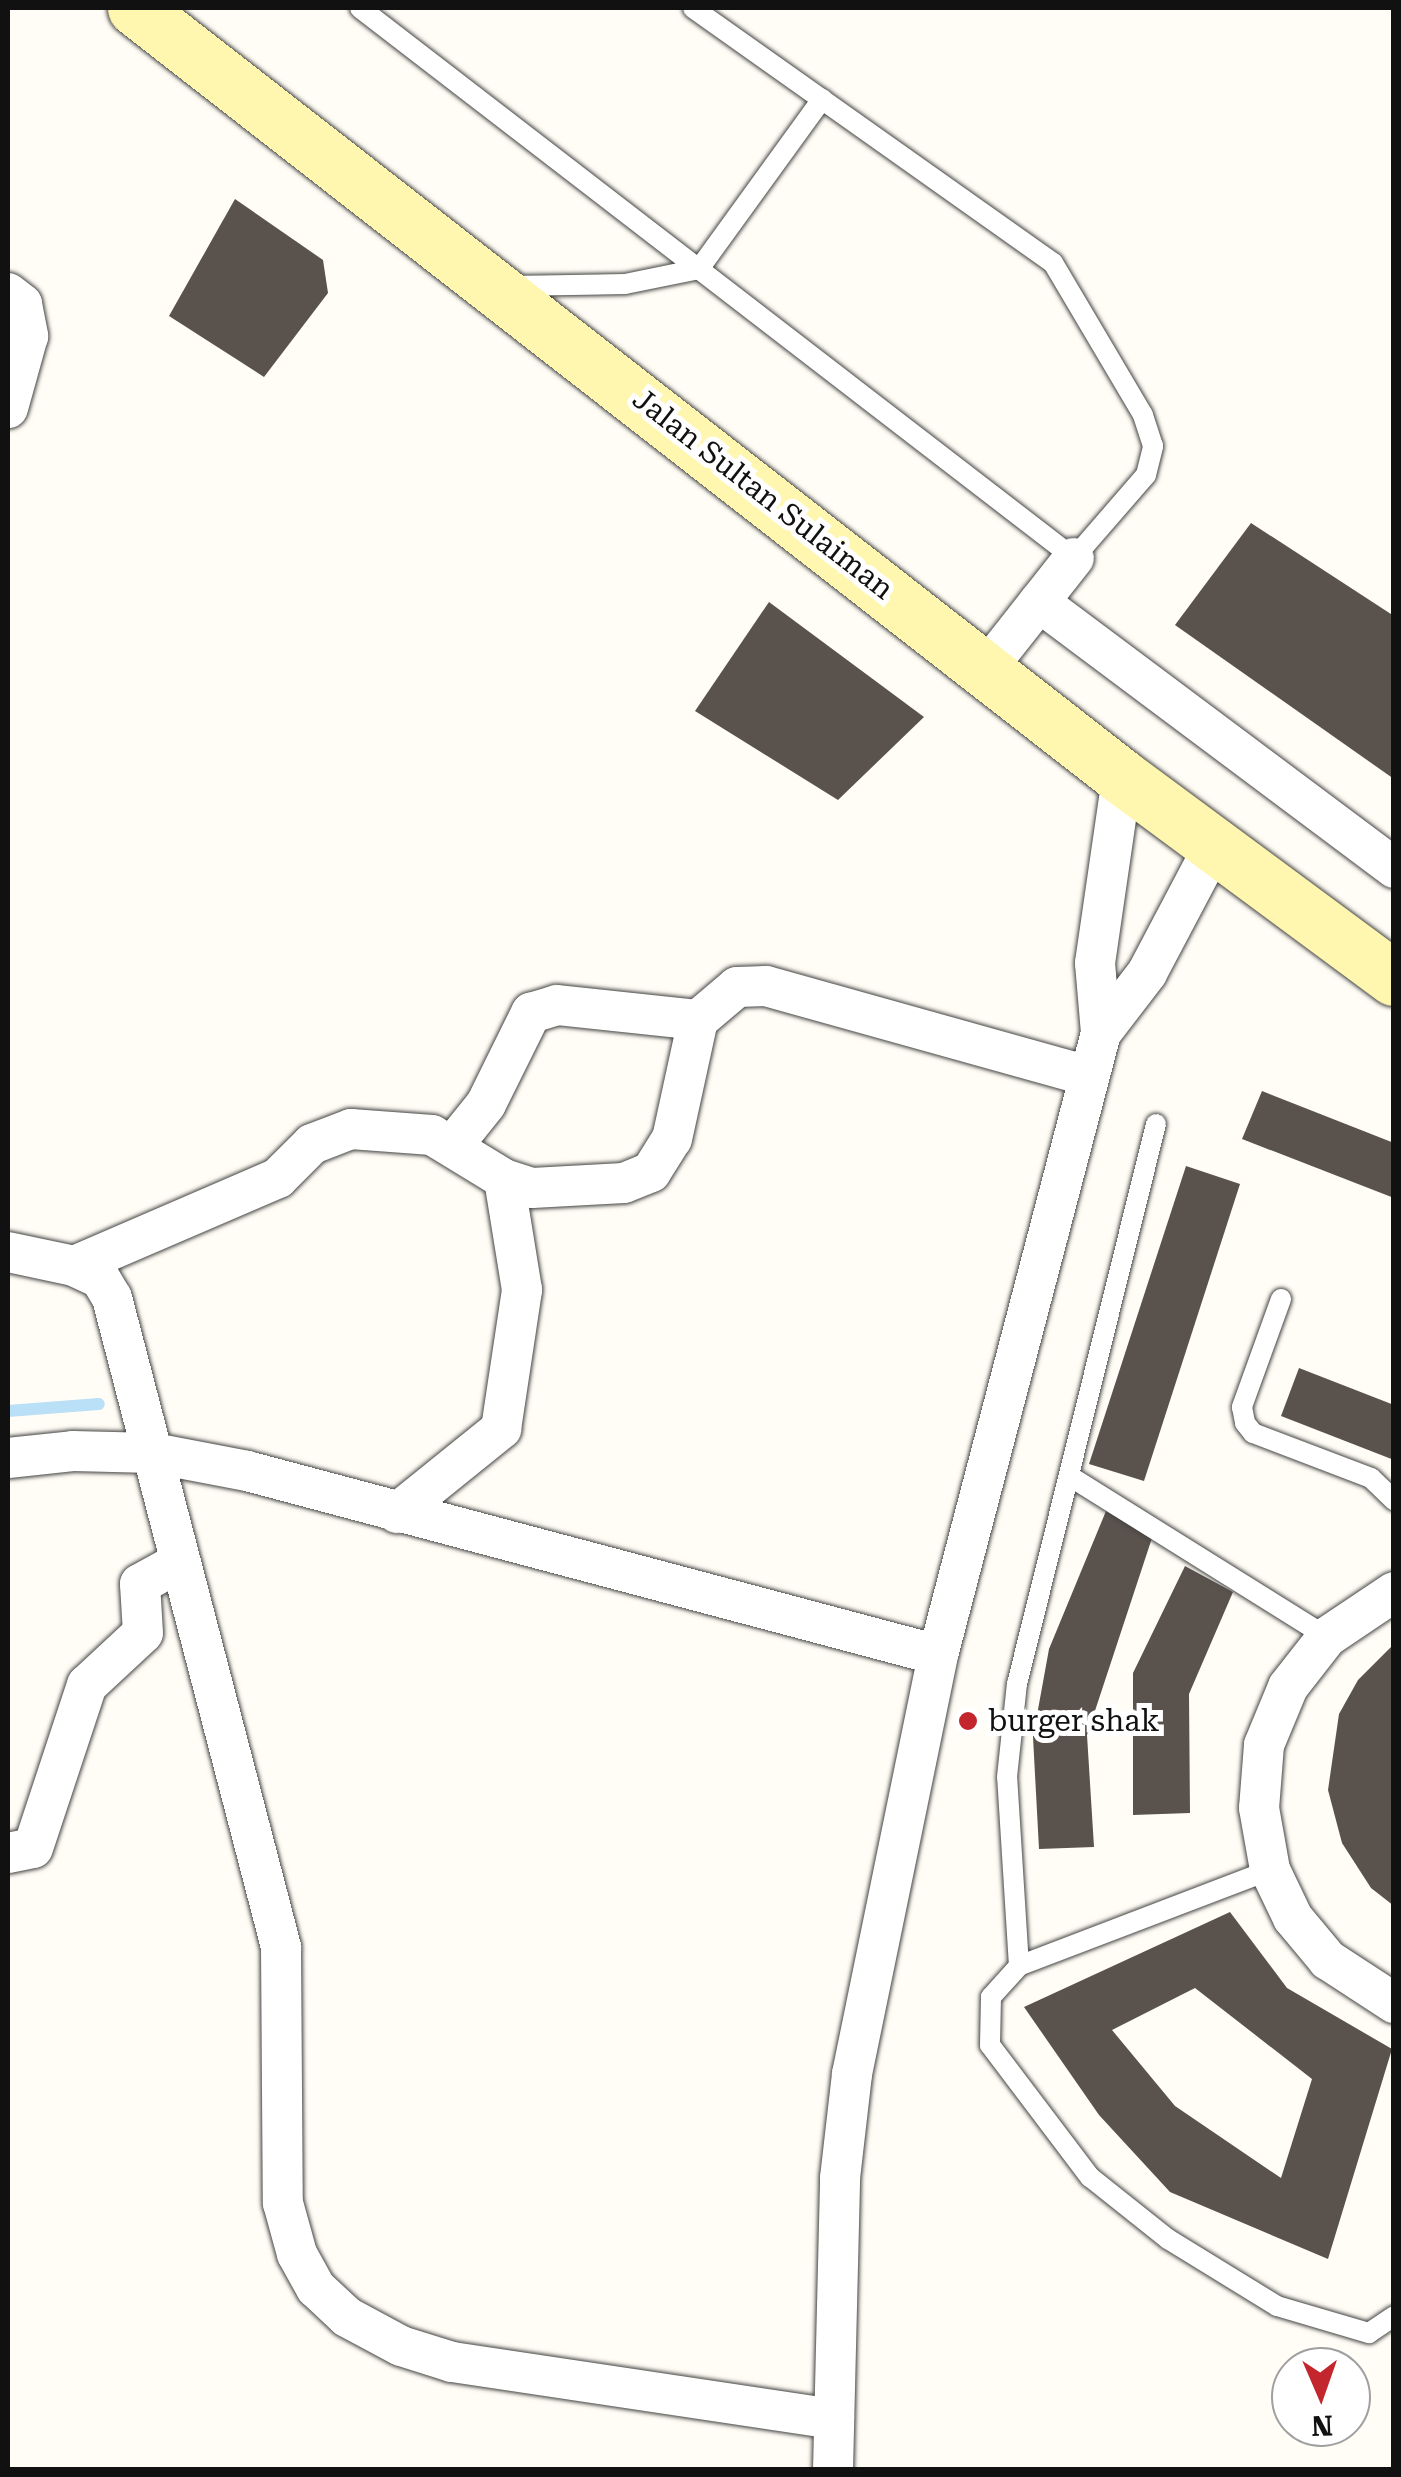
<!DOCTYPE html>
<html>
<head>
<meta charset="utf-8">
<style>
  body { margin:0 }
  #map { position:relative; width:1401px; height:2477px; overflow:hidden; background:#fffdf5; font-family:"Roboto Serif",serif }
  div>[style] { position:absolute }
  .stream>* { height:12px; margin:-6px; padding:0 6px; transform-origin:6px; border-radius:6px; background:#b9e0f7 }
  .building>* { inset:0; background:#5a524d }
  .roads { filter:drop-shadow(0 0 2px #444) drop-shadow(0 0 2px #444) }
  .lane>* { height:20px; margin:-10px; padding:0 10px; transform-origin:10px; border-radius:10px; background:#fff }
  .street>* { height:40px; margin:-20px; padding:0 20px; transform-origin:20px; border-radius:20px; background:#fff }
  .secondary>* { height:55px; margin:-27.5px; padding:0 27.5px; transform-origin:27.5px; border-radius:27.5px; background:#fff6b0 }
  .dots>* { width:28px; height:28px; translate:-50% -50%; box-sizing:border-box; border:5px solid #fff; border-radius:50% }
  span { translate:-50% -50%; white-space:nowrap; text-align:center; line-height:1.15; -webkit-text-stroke:10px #fff; paint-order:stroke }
  .street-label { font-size:30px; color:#111 }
  .poi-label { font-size:30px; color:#111 }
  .left { translate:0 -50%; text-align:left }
  .frame { position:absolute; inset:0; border:10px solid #111; pointer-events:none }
  .north { position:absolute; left:1271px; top:2347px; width:100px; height:100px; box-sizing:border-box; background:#fff; border:2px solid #a0a0a0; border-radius:50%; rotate:178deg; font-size:28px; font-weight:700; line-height:40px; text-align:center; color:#111 }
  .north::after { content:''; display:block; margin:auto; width:35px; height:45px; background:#c4262e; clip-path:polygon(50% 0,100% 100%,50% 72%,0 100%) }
</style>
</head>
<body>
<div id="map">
  <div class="stream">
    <div style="left:8px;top:1411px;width:91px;rotate:-4.4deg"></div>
  </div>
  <div class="building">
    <div style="clip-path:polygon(235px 199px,323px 260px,328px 293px,264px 377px,169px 316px)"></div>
    <div style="clip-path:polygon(1251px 523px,1394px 616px,1394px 779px,1175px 625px)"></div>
    <div style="clip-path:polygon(769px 602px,924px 717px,838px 800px,695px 711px)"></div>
    <div style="clip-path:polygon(1262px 1091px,1394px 1143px,1394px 1198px,1242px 1139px)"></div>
    <div style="clip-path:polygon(1186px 1166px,1240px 1184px,1144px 1481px,1089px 1464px)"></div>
    <div style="clip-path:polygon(1299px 1368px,1394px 1405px,1394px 1460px,1281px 1416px)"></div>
    <div style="clip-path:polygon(1106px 1511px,1152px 1538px,1087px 1735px,1094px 1847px,1039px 1849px,1033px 1737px,1049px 1649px)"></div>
    <div style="clip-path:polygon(1185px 1566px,1233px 1592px,1189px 1694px,1190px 1813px,1133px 1815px,1133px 1673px)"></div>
    <div style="clip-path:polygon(1394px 1644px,1394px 1906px,1371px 1888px,1342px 1843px,1328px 1790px,1339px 1714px,1358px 1680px)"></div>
    <div style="clip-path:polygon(evenodd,1230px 1912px,1287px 1988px,1392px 2049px,1328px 2259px,1170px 2192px,1099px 2115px,1024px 2007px,1230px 1912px,1195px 1988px,1312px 2079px,1281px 2178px,1175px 2106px,1112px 2030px,1195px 1988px)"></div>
  </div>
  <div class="roads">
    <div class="lane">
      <div style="left:360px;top:8px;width:901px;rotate:37.61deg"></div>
      <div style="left:1074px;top:558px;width:110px;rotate:-49.1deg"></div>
      <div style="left:1146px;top:475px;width:30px;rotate:-76deg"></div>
      <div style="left:1153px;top:446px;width:33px;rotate:-108deg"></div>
      <div style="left:1143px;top:415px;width:177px;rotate:-120.6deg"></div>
      <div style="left:1053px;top:263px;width:441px;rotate:-144.7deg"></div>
      <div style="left:510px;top:286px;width:115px;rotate:-1deg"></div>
      <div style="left:625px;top:284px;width:76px;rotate:-11.5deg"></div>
      <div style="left:699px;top:269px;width:210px;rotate:-54.1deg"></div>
      <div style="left:1281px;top:1299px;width:115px;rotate:109.9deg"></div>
      <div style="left:1242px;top:1407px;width:16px;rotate:79deg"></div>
      <div style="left:1245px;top:1423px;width:13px;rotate:51deg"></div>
      <div style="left:1253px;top:1433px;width:126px;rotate:20.9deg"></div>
      <div style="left:1371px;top:1478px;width:32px;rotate:44deg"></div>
      <div style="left:1071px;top:1477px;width:302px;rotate:32deg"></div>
      <div style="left:1270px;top:1870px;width:269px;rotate:159.1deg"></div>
      <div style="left:1019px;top:1966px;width:42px;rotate:132.1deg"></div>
      <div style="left:991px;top:1997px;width:48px;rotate:91.2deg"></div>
      <div style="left:990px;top:2045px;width:166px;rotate:52.9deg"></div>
      <div style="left:1090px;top:2177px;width:100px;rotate:38.5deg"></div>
      <div style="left:1168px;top:2239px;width:128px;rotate:31.6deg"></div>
      <div style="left:1277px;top:2306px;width:96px;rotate:16.4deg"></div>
      <div style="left:1369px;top:2333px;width:30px;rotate:-34deg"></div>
      <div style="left:1019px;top:1966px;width:189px;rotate:-93.6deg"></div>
      <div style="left:1007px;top:1777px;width:94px;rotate:-83.9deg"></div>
      <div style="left:1017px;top:1684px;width:577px;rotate:-76.06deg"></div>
    </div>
    <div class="street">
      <div style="left:8px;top:293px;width:18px;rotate:38deg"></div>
      <div style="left:22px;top:304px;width:33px;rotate:79deg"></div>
      <div style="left:28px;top:336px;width:75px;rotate:105.5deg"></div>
      <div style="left:1039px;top:602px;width:444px;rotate:36.8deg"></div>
      <div style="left:987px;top:668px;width:140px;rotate:-51.7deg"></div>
      <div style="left:1101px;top:1033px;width:70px;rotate:-94.9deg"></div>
      <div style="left:1095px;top:963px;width:188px;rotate:-81.7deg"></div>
      <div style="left:454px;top:1144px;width:51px;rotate:-51.3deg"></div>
      <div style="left:486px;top:1104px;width:102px;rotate:-63.7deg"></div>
      <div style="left:531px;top:1013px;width:27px;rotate:-17deg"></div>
      <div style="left:557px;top:1005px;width:142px;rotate:6.1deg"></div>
      <div style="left:8px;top:1252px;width:67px;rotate:12deg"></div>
      <div style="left:74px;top:1266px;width:29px;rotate:25deg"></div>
      <div style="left:100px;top:1278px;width:23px;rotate:59deg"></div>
      <div style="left:112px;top:1298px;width:671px;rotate:75.4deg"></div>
      <div style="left:281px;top:1947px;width:256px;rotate:89.6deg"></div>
      <div style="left:283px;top:2203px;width:53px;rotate:74.6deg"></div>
      <div style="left:297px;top:2254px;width:39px;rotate:61deg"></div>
      <div style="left:316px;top:2288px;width:42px;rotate:43.1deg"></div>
      <div style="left:347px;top:2317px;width:61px;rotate:28.2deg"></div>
      <div style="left:401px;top:2346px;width:53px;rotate:17.4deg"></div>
      <div style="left:452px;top:2362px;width:386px;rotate:8.5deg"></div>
      <div style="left:74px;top:1266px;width:222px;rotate:-23.3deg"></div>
      <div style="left:278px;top:1178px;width:48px;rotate:-45deg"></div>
      <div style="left:312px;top:1144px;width:42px;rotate:-21deg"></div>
      <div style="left:351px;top:1129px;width:81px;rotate:4.2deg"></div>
      <div style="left:432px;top:1135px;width:84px;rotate:31.4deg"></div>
      <div style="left:504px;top:1179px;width:29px;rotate:18deg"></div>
      <div style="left:532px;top:1188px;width:92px;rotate:-3.1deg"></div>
      <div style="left:624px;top:1183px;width:29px;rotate:-22deg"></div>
      <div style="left:651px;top:1172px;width:39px;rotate:-58deg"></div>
      <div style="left:672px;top:1139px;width:122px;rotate:-77.7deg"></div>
      <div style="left:698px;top:1020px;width:51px;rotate:-40.2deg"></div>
      <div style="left:737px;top:987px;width:29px;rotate:-2deg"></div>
      <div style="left:766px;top:986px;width:335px;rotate:15.6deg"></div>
      <div style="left:8px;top:1458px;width:65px;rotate:-6.1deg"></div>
      <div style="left:73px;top:1451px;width:80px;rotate:1.4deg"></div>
      <div style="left:153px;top:1453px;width:96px;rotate:10.8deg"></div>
      <div style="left:247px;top:1471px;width:715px;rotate:14.91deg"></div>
      <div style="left:397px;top:1513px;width:134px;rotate:-38.9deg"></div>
      <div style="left:501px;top:1429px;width:141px;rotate:-81.4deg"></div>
      <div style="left:522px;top:1290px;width:112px;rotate:-99.2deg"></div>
      <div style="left:1394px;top:1592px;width:81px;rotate:146.1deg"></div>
      <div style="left:1327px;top:1637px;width:63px;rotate:128deg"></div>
      <div style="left:1288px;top:1687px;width:63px;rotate:112.5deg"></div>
      <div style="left:1264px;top:1745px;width:63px;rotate:94.5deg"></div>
      <div style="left:1259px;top:1808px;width:63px;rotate:79.9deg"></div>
      <div style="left:1270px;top:1870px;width:53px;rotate:64.4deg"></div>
      <div style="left:1293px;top:1918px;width:55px;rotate:50.2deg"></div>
      <div style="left:1328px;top:1960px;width:79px;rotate:33.1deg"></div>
      <div style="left:8px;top:1853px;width:25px;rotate:-11deg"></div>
      <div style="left:33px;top:1848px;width:172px;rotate:-71.7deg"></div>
      <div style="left:87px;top:1685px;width:76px;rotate:-42.9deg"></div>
      <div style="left:143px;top:1633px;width:49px;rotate:-93.5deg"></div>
      <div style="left:140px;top:1584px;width:46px;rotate:-28.8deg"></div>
      <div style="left:833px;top:2470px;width:292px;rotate:-88.6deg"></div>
      <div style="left:840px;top:2178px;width:105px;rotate:-83.4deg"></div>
      <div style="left:852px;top:2074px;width:428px;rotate:-78.4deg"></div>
      <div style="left:938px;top:1655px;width:643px;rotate:-75.32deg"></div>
      <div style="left:1101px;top:1033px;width:76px;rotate:-52.5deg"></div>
      <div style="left:1147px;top:973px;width:146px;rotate:-62.2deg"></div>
    </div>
    <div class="secondary">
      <div style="left:135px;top:8px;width:1251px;rotate:37.92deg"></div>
      <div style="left:1122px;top:777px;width:338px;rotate:36.5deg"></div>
    </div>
  </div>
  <div class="dots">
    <div style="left:968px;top:1721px;background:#c4262e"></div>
  </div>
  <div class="street-label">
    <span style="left:763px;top:494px;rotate:38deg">Jalan Sultan Sulaiman</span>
  </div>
  <div class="poi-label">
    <span class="left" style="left:988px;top:1721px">burger shak</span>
  </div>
  <div class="frame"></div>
  <div class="north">N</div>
</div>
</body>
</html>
